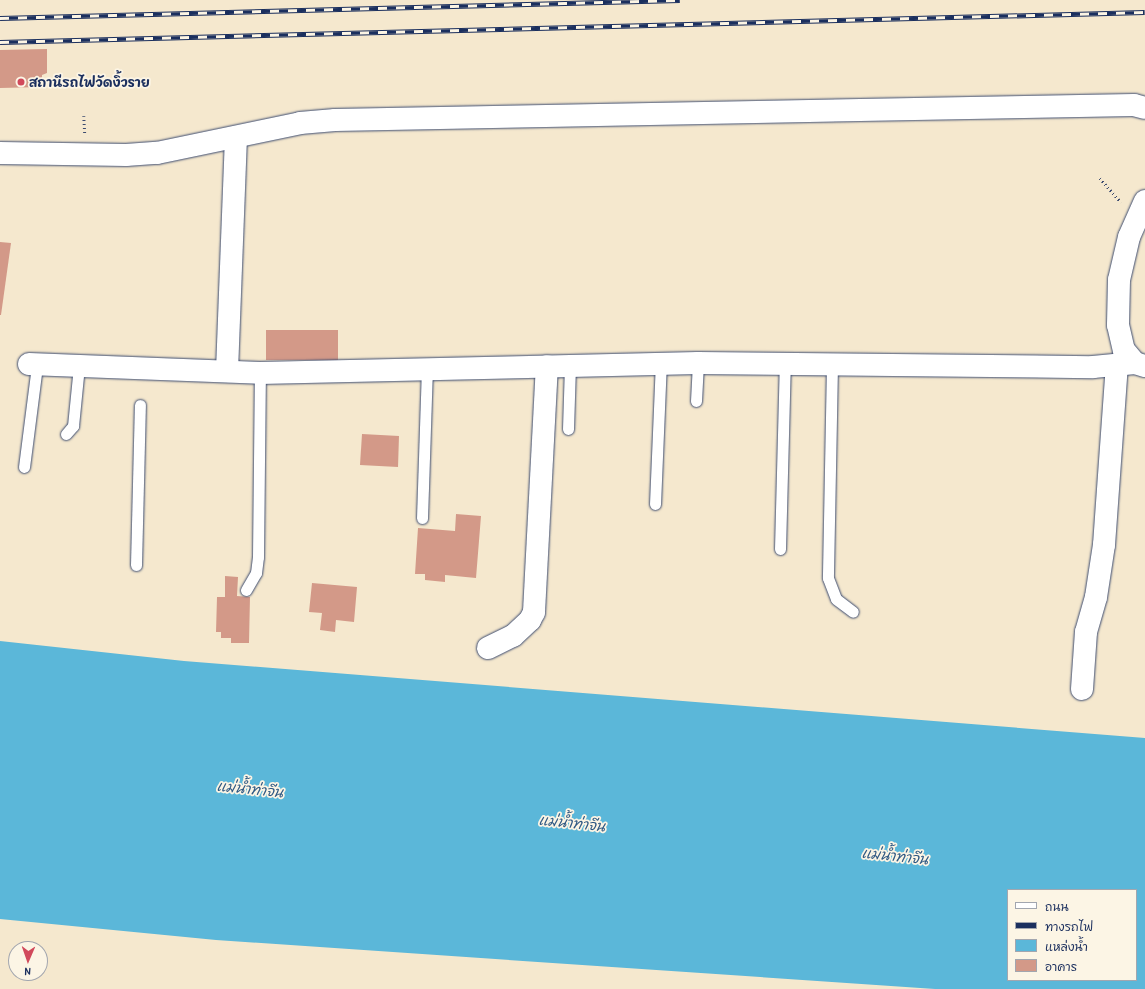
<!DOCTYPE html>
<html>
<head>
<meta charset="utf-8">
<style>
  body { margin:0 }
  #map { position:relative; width:1145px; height:989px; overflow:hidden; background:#f5e8ce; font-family:"Patrick Hand","Playpen Sans Thai",sans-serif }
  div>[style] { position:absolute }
  .water>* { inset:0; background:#5bb7d9 }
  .building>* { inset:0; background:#d39988 }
  .path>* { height:2.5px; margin-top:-1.25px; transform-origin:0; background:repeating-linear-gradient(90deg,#3c4b6f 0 1px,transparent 0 4px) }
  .roads { filter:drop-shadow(0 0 1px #3c4b6f) drop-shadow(0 0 1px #3c4b6f) }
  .lane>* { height:11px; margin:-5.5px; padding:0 5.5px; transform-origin:5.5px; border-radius:5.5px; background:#fff }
  .street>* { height:22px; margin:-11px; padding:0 11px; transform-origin:11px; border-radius:11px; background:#fff }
  .secondary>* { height:22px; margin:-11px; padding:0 11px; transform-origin:11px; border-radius:11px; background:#fff }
  .rail>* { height:4.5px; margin-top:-2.25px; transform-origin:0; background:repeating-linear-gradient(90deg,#fcf5e5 0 9px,#1b2f5e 0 18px); box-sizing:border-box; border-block:1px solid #1b2f5e }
  .dots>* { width:11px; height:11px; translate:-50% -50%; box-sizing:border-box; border:2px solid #fcf5e5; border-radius:50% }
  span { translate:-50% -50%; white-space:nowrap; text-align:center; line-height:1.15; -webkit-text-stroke:3.5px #fcf5e5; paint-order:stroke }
  .poi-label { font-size:13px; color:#1b2f5e; font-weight:700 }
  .left { translate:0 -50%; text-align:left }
  .water-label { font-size:14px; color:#2e5883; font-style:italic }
  .legend { position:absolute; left:1007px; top:889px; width:130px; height:92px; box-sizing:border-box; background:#fcf5e5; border:1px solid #a2a6af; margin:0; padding:5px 7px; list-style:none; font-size:12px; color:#1b2f5e }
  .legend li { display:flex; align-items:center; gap:8px; height:20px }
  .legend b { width:20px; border:1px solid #a2a6af }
  .north { position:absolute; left:8px; top:941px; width:40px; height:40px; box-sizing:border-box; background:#fcf5e5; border:1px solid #a2a6af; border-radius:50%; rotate:182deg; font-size:11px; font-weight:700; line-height:16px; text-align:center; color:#1b2f5e }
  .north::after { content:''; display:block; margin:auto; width:14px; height:18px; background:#d1495b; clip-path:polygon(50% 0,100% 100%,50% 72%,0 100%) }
</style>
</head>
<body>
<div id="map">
  <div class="water">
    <div style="clip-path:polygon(evenodd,0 641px,184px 661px,1145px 738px,1145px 989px,935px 989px,216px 940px,0 919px,0 641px,1008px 890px,1136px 890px,1136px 980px,1008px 980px,1008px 890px)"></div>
  </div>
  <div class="building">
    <div style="clip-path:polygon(47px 49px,47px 73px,42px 75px,42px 87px,0 88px,0 50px)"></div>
    <div style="clip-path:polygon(0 242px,11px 243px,1px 315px,0 315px)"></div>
    <div style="clip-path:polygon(266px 330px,338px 330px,338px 360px,266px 360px)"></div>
    <div style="clip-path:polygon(362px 434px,399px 436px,398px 467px,360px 465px)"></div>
    <div style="clip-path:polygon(456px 514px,481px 516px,476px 578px,445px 575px,445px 582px,425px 580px,425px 574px,415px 574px,418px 528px,455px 531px)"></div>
    <div style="clip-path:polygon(225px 576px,238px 577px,237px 596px,250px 597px,249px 643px,231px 643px,231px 638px,221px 638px,221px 632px,216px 632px,217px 597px,225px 597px)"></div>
    <div style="clip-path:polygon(312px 583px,357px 587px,354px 622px,336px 620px,335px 632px,320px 630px,322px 613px,309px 612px)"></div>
  </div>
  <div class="path">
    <div style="left:84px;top:116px;width:18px;rotate:87deg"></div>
    <div style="left:1100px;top:178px;width:32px;rotate:49deg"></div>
  </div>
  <div class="roads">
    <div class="lane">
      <div style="left:832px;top:365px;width:213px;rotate:91.1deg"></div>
      <div style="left:828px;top:578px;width:22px;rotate:69deg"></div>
      <div style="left:836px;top:599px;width:21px;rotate:37deg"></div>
      <div style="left:696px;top:401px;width:38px;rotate:-87deg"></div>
      <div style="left:568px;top:429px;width:63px;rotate:-88.2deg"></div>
      <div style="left:66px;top:434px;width:11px;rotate:-49deg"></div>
      <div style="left:73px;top:426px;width:60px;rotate:-84.3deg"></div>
      <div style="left:24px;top:467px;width:103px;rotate:-82.7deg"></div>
      <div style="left:655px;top:504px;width:141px;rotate:-87.6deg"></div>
      <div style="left:422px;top:518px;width:149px;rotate:-88.1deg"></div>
      <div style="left:780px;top:549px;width:186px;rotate:-88.5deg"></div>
      <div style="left:136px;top:565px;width:160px;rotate:-88.6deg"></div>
      <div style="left:246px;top:590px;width:20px;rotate:-60deg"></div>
      <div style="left:256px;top:573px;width:16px;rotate:-83deg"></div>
      <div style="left:258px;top:557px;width:184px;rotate:-89.4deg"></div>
    </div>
    <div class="street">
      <div style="left:29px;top:364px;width:231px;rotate:2.2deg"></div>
      <div style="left:260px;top:373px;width:438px;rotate:-1.3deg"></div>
      <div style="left:698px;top:363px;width:395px;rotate:0.6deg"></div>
      <div style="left:1093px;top:367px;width:42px;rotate:-5.4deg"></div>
      <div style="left:227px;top:371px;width:234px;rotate:-87.8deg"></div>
      <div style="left:488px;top:648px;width:28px;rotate:-26deg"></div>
      <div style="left:513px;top:636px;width:23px;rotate:-43deg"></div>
      <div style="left:530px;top:620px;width:9px;rotate:-63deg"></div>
      <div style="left:534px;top:612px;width:246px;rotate:-87deg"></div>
      <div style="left:1082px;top:689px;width:57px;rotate:-86deg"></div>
      <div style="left:1086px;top:632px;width:36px;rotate:-74deg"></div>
      <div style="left:1096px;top:597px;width:53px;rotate:-81.3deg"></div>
      <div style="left:1104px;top:545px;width:180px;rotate:-85.9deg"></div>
    </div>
    <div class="secondary">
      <div style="left:0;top:153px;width:126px;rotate:0.9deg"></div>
      <div style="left:126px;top:155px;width:31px;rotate:-4deg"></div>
      <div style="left:157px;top:153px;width:146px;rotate:-11.8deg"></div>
      <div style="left:300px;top:123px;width:35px;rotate:-5deg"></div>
      <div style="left:335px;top:120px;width:799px;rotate:-1.08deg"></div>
      <div style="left:1134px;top:105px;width:11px;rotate:15deg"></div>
      <div style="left:1145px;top:201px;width:39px;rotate:114deg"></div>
      <div style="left:1129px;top:237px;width:44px;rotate:103.1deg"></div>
      <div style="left:1119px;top:280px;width:45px;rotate:91.3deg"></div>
      <div style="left:1118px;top:325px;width:26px;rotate:77deg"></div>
      <div style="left:1124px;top:350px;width:17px;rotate:50deg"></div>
      <div style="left:1135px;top:363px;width:10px;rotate:17deg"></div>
    </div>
  </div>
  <div class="rail">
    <div style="left:0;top:18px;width:680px;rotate:-1.52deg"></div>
    <div style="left:0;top:42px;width:1145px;rotate:-1.5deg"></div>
  </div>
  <div class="dots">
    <div style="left:21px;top:82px;background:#d1495b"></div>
  </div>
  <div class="poi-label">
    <span class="left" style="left:29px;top:82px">สถานีรถไฟวัดงิ้วราย</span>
  </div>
  <div class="water-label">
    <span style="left:250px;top:789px;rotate:6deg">แม่น้ำท่าจีน</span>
    <span style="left:572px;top:823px;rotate:6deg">แม่น้ำท่าจีน</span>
    <span style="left:895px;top:856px;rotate:6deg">แม่น้ำท่าจีน</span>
  </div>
  <ul class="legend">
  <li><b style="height:5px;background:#fff"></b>ถนน</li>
  <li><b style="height:5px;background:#1b2f5e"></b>ทางรถไฟ</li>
  <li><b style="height:11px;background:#5bb7d9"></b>แหล่งน้ำ</li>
  <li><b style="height:11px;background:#d39988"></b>อาคาร</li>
  </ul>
  <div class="north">N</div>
</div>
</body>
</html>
